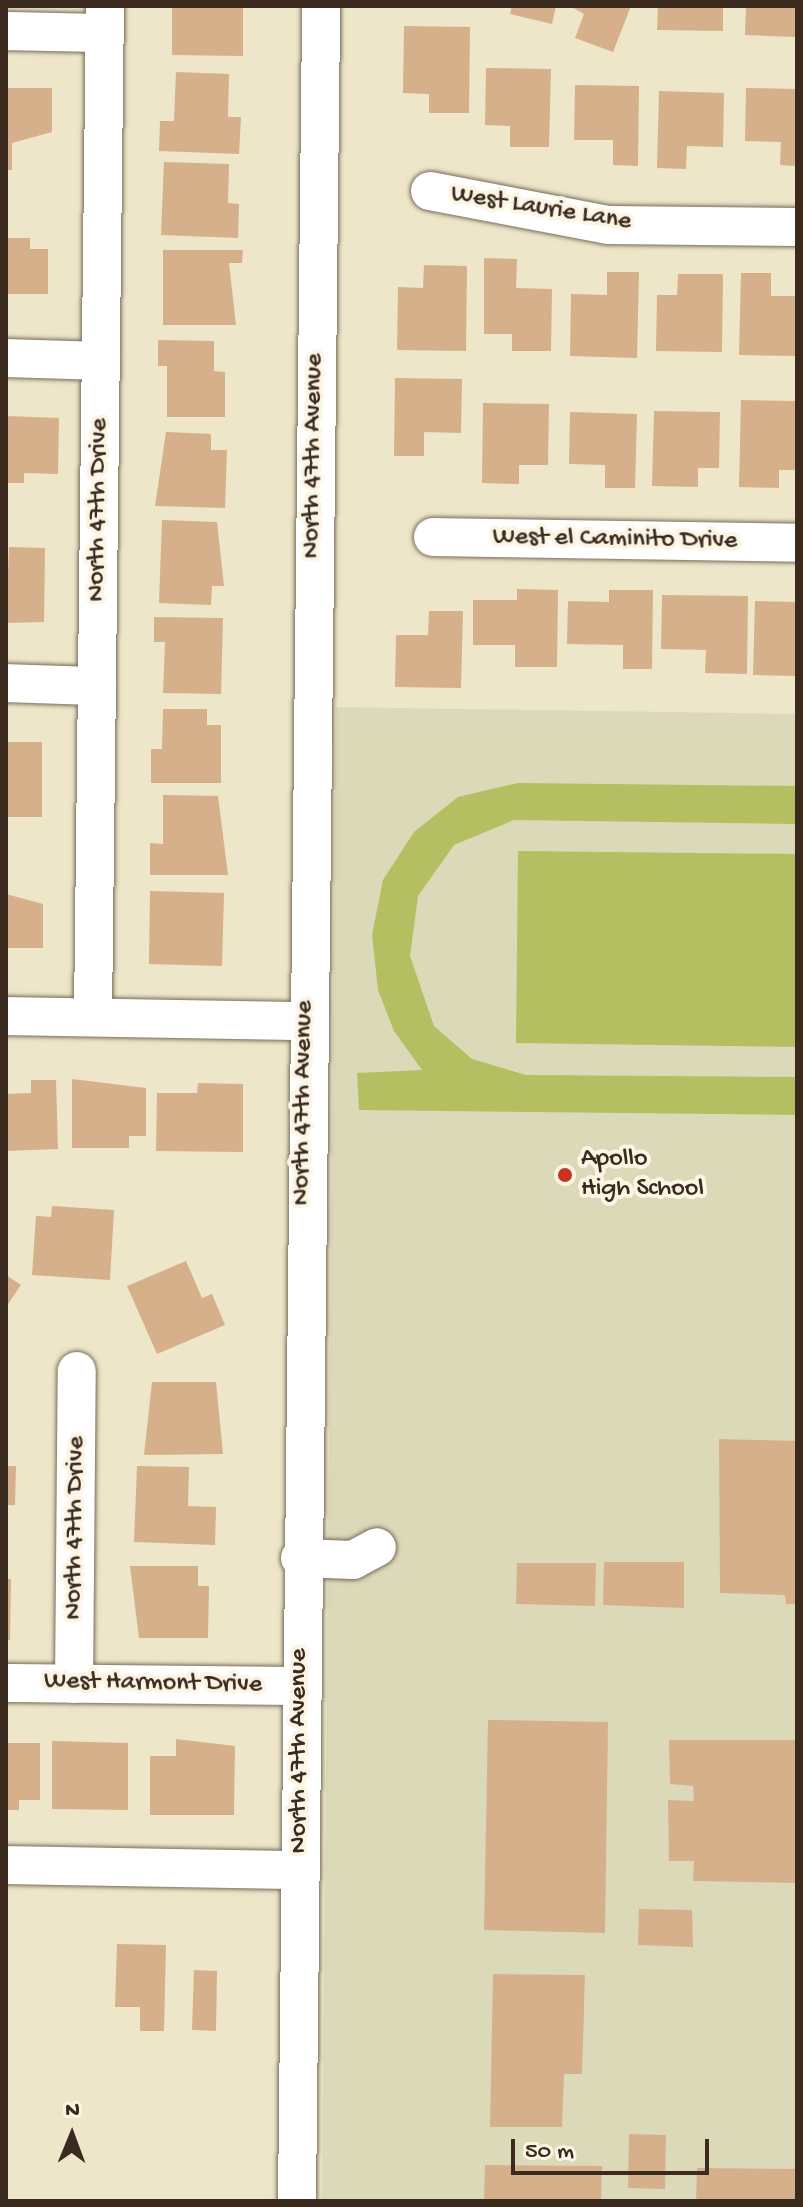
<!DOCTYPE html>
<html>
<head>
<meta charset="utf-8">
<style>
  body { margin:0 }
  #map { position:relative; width:803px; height:2207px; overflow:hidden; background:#ede6c9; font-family:"Gochi Hand",sans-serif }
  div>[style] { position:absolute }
  .built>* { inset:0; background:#dcd9b8 }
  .green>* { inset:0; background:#b3bf61 }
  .building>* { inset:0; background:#d5b08a }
  .roads { filter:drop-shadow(0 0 2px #796c5a) drop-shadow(0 0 2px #796c5a) }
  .minor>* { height:38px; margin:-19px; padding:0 19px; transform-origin:19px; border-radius:19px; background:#fff }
  .dots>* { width:22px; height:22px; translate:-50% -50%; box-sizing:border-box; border:4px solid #fcf5e5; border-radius:50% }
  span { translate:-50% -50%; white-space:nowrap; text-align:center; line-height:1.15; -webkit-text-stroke:8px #fcf5e5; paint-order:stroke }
  .street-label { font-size:26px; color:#3b2a1e }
  .poi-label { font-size:26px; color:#3b2a1e }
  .left { translate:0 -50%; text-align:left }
  .frame { position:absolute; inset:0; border:8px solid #3b2a1e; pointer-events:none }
  .north { position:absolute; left:32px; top:2095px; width:80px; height:80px; -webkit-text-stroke:6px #fcf5e5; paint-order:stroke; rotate:1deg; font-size:22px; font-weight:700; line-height:32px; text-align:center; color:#3b2a1e }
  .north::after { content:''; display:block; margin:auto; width:28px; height:36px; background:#3b2a1e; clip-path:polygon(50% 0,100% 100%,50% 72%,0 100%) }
  .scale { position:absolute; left:511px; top:2139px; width:198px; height:36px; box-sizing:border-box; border:4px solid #3b2a1e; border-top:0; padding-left:10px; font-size:24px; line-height:28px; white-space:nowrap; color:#3b2a1e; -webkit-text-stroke:6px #fcf5e5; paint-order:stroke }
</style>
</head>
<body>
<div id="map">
  <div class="built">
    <div style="clip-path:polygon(336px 707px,797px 714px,797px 2201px,322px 2201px)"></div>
  </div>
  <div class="green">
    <div style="clip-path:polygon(518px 783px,797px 786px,797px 824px,514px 820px,454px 845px,418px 896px,410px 956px,434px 1026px,472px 1059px,526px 1075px,797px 1077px,797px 1115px,359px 1110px,357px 1073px,422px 1070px,394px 1031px,378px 990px,372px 935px,383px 880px,414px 832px,458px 797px)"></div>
    <div style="clip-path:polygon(518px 851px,797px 854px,797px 1047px,516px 1043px)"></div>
  </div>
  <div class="building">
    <div style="clip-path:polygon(172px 6px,243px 6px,243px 56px,172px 55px)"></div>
    <div style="clip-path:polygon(512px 6px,556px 6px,552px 24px,510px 14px)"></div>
    <div style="clip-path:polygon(570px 6px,631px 6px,613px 52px,575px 38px,584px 14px)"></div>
    <div style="clip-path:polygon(658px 6px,723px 6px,723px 31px,657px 30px)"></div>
    <div style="clip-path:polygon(746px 6px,797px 6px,797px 37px,745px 35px)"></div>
    <div style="clip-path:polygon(404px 26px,470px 27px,469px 113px,429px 113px,429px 94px,403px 93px)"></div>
    <div style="clip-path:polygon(486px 68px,551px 69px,549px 147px,510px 147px,510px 126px,485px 125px)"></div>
    <div style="clip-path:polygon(176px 72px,229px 74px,228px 117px,241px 117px,239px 154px,159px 151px,160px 121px,174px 121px)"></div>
    <div style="clip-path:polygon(575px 85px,639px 86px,638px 166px,613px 165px,613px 140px,574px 140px)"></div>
    <div style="clip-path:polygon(6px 88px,52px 88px,52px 132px,12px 143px,12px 170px,6px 170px)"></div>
    <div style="clip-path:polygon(746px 88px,797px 89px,797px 166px,780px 165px,781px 142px,745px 141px)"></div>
    <div style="clip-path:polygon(659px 91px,724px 93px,723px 147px,687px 146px,686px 169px,657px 168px)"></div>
    <div style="clip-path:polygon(164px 162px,229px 164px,228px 203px,239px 204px,238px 238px,161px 235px)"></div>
    <div style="clip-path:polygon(6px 238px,30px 238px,30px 249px,48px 249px,48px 294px,6px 294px)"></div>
    <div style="clip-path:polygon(163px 250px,243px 250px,242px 263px,229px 263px,236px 325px,163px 325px)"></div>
    <div style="clip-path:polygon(484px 258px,517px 259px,516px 288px,552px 289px,551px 351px,512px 351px,512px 334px,484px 334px)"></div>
    <div style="clip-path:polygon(424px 265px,467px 266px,466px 351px,397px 350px,398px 287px,423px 288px)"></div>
    <div style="clip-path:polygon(607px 272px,639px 272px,637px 358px,570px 356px,571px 294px,607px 295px)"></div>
    <div style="clip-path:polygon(741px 273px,771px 273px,771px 296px,797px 296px,797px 356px,739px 355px)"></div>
    <div style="clip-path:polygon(678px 274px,723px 274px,722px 352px,656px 351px,657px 295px,677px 295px)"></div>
    <div style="clip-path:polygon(158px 340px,214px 341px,214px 371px,225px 372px,225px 417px,167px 417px,167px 366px,158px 366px)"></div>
    <div style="clip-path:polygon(395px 378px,462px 379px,461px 433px,424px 432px,424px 456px,394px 456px)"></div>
    <div style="clip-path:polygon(741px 400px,797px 401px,797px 470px,779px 470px,779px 488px,739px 487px)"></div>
    <div style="clip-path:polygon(483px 403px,549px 404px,548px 465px,519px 465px,519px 484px,482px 483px)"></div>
    <div style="clip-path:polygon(654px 411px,720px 412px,719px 468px,698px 468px,698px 487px,652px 486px)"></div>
    <div style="clip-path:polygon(570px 412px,637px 414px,635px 488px,605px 488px,605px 465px,569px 464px)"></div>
    <div style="clip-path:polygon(6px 416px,59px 418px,58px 474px,24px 473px,24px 483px,6px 483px)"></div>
    <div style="clip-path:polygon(166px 432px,211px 434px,211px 450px,227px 450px,225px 508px,155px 506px)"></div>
    <div style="clip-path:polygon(162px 520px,217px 522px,224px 586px,212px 586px,211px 605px,159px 603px)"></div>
    <div style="clip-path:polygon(9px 547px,45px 548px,44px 622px,6px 623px)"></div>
    <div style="clip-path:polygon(517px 589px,558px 590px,557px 667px,515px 667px,515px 645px,473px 645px,473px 600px,517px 600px)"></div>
    <div style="clip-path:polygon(609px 590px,653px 590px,652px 669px,623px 669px,623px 645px,567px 644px,568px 601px,609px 602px)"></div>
    <div style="clip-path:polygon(662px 595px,748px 596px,747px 674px,705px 673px,706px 650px,661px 649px)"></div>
    <div style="clip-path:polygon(755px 601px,797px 602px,796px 676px,753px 675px)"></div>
    <div style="clip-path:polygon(429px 611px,463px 611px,461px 688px,395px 687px,396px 635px,428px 635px)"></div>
    <div style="clip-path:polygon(154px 617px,223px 618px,221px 694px,163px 693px,165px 642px,154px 642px)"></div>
    <div style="clip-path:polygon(163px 709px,207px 709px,207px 725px,221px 725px,221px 783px,151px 783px,151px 749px,162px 749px)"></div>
    <div style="clip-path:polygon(6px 742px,42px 742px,42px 817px,6px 817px)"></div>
    <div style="clip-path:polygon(163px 795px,218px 796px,228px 875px,150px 875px,150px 843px,163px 844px)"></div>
    <div style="clip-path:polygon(150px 891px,224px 893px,222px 966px,149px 964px)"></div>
    <div style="clip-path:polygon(6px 894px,43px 904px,43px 948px,6px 948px)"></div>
    <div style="clip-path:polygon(72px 1079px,146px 1088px,146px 1136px,129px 1136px,129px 1148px,72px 1148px)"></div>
    <div style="clip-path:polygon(31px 1080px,56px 1080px,58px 1149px,6px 1151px,6px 1094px,31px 1093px)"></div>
    <div style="clip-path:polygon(198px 1083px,243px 1084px,243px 1152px,156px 1151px,157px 1093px,197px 1093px)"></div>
    <div style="clip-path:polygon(52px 1206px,114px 1210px,110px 1280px,32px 1275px,36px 1216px,51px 1217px)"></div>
    <div style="clip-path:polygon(186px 1261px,202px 1298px,212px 1294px,225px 1325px,157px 1354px,127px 1286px)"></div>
    <div style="clip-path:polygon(6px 1275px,21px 1285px,6px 1307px)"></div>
    <div style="clip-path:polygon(152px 1382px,216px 1382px,223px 1454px,144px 1455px)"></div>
    <div style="clip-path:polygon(719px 1439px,797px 1441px,797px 1604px,786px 1604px,785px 1595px,720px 1593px)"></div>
    <div style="clip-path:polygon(6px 1466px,16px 1466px,15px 1505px,6px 1505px)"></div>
    <div style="clip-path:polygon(137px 1466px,189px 1467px,188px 1506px,216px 1507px,215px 1545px,134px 1542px)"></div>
    <div style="clip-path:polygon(604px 1562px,684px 1562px,684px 1608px,603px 1605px)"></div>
    <div style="clip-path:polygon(517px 1563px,596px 1563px,595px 1606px,516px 1604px)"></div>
    <div style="clip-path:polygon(130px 1566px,198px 1566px,198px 1586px,209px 1586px,208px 1638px,139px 1638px)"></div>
    <div style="clip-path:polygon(6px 1579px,11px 1579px,10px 1640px,6px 1640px)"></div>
    <div style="clip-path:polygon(488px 1720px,608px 1722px,605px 1933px,484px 1930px)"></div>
    <div style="clip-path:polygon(176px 1739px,235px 1746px,234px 1815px,150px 1815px,150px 1756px,176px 1756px)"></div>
    <div style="clip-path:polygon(669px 1740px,797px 1740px,797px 1883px,693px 1881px,694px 1861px,669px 1861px,668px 1800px,694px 1801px,693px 1786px,670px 1784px)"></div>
    <div style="clip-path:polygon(52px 1741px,128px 1743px,128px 1810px,52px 1809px)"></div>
    <div style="clip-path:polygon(6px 1743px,40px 1743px,40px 1800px,19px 1800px,19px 1810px,6px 1810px)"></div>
    <div style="clip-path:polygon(639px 1909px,692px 1910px,693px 1947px,638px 1945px)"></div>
    <div style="clip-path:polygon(117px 1944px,166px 1945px,164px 2031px,140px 2031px,140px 2007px,115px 2007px)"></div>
    <div style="clip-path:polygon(194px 1970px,217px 1971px,216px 2031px,192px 2030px)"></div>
    <div style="clip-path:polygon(493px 1974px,585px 1975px,582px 2074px,564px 2074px,562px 2127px,490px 2127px)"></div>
    <div style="clip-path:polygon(629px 2134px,666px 2135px,665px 2189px,628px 2188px)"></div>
    <div style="clip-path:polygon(485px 2165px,602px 2166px,601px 2201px,484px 2201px)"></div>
    <div style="clip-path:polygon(697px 2168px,797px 2169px,797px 2201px,696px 2201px)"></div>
  </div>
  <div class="roads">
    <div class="minor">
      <div style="left:6px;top:31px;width:98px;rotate:1.2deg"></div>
      <div style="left:430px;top:191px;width:182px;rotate:10.8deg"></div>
      <div style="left:609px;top:225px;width:188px;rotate:0.6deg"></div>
      <div style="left:6px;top:358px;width:95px;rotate:1.8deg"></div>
      <div style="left:433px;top:537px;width:364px;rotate:0.9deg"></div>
      <div style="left:6px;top:683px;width:91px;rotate:1.9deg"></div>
      <div style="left:93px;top:1015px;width:1009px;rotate:-89.32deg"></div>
      <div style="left:6px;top:1016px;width:299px;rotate:1deg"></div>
      <div style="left:300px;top:1558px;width:53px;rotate:2.2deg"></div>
      <div style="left:353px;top:1560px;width:27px;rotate:-28deg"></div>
      <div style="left:6px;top:1683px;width:293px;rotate:0.6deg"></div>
      <div style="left:74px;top:1684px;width:313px;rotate:-89.5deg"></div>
      <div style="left:6px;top:1865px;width:294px;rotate:1deg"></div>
      <div style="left:297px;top:2201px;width:2195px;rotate:-89.37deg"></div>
    </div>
  </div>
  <div class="dots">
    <div style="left:565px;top:1175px;background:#c8321e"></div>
  </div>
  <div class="street-label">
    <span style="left:541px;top:209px;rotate:9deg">West Laurie Lane</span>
    <span style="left:314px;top:456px;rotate:-89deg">North 47th Avenue</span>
    <span style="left:99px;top:510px;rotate:-89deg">North 47th Drive</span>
    <span style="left:615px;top:540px;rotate:1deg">West el Caminito Drive</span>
    <span style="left:304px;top:1103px;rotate:-89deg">North 47th Avenue</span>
    <span style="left:76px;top:1528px;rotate:-89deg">North 47th Drive</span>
    <span style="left:153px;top:1684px;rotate:1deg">West Harmont Drive</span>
    <span style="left:300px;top:1751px;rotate:-90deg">North 47th Avenue</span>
  </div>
  <div class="poi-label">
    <span class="left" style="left:581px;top:1175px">Apollo<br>High School</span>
  </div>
  <div class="frame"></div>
  <div class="north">N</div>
  <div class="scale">50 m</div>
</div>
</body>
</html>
